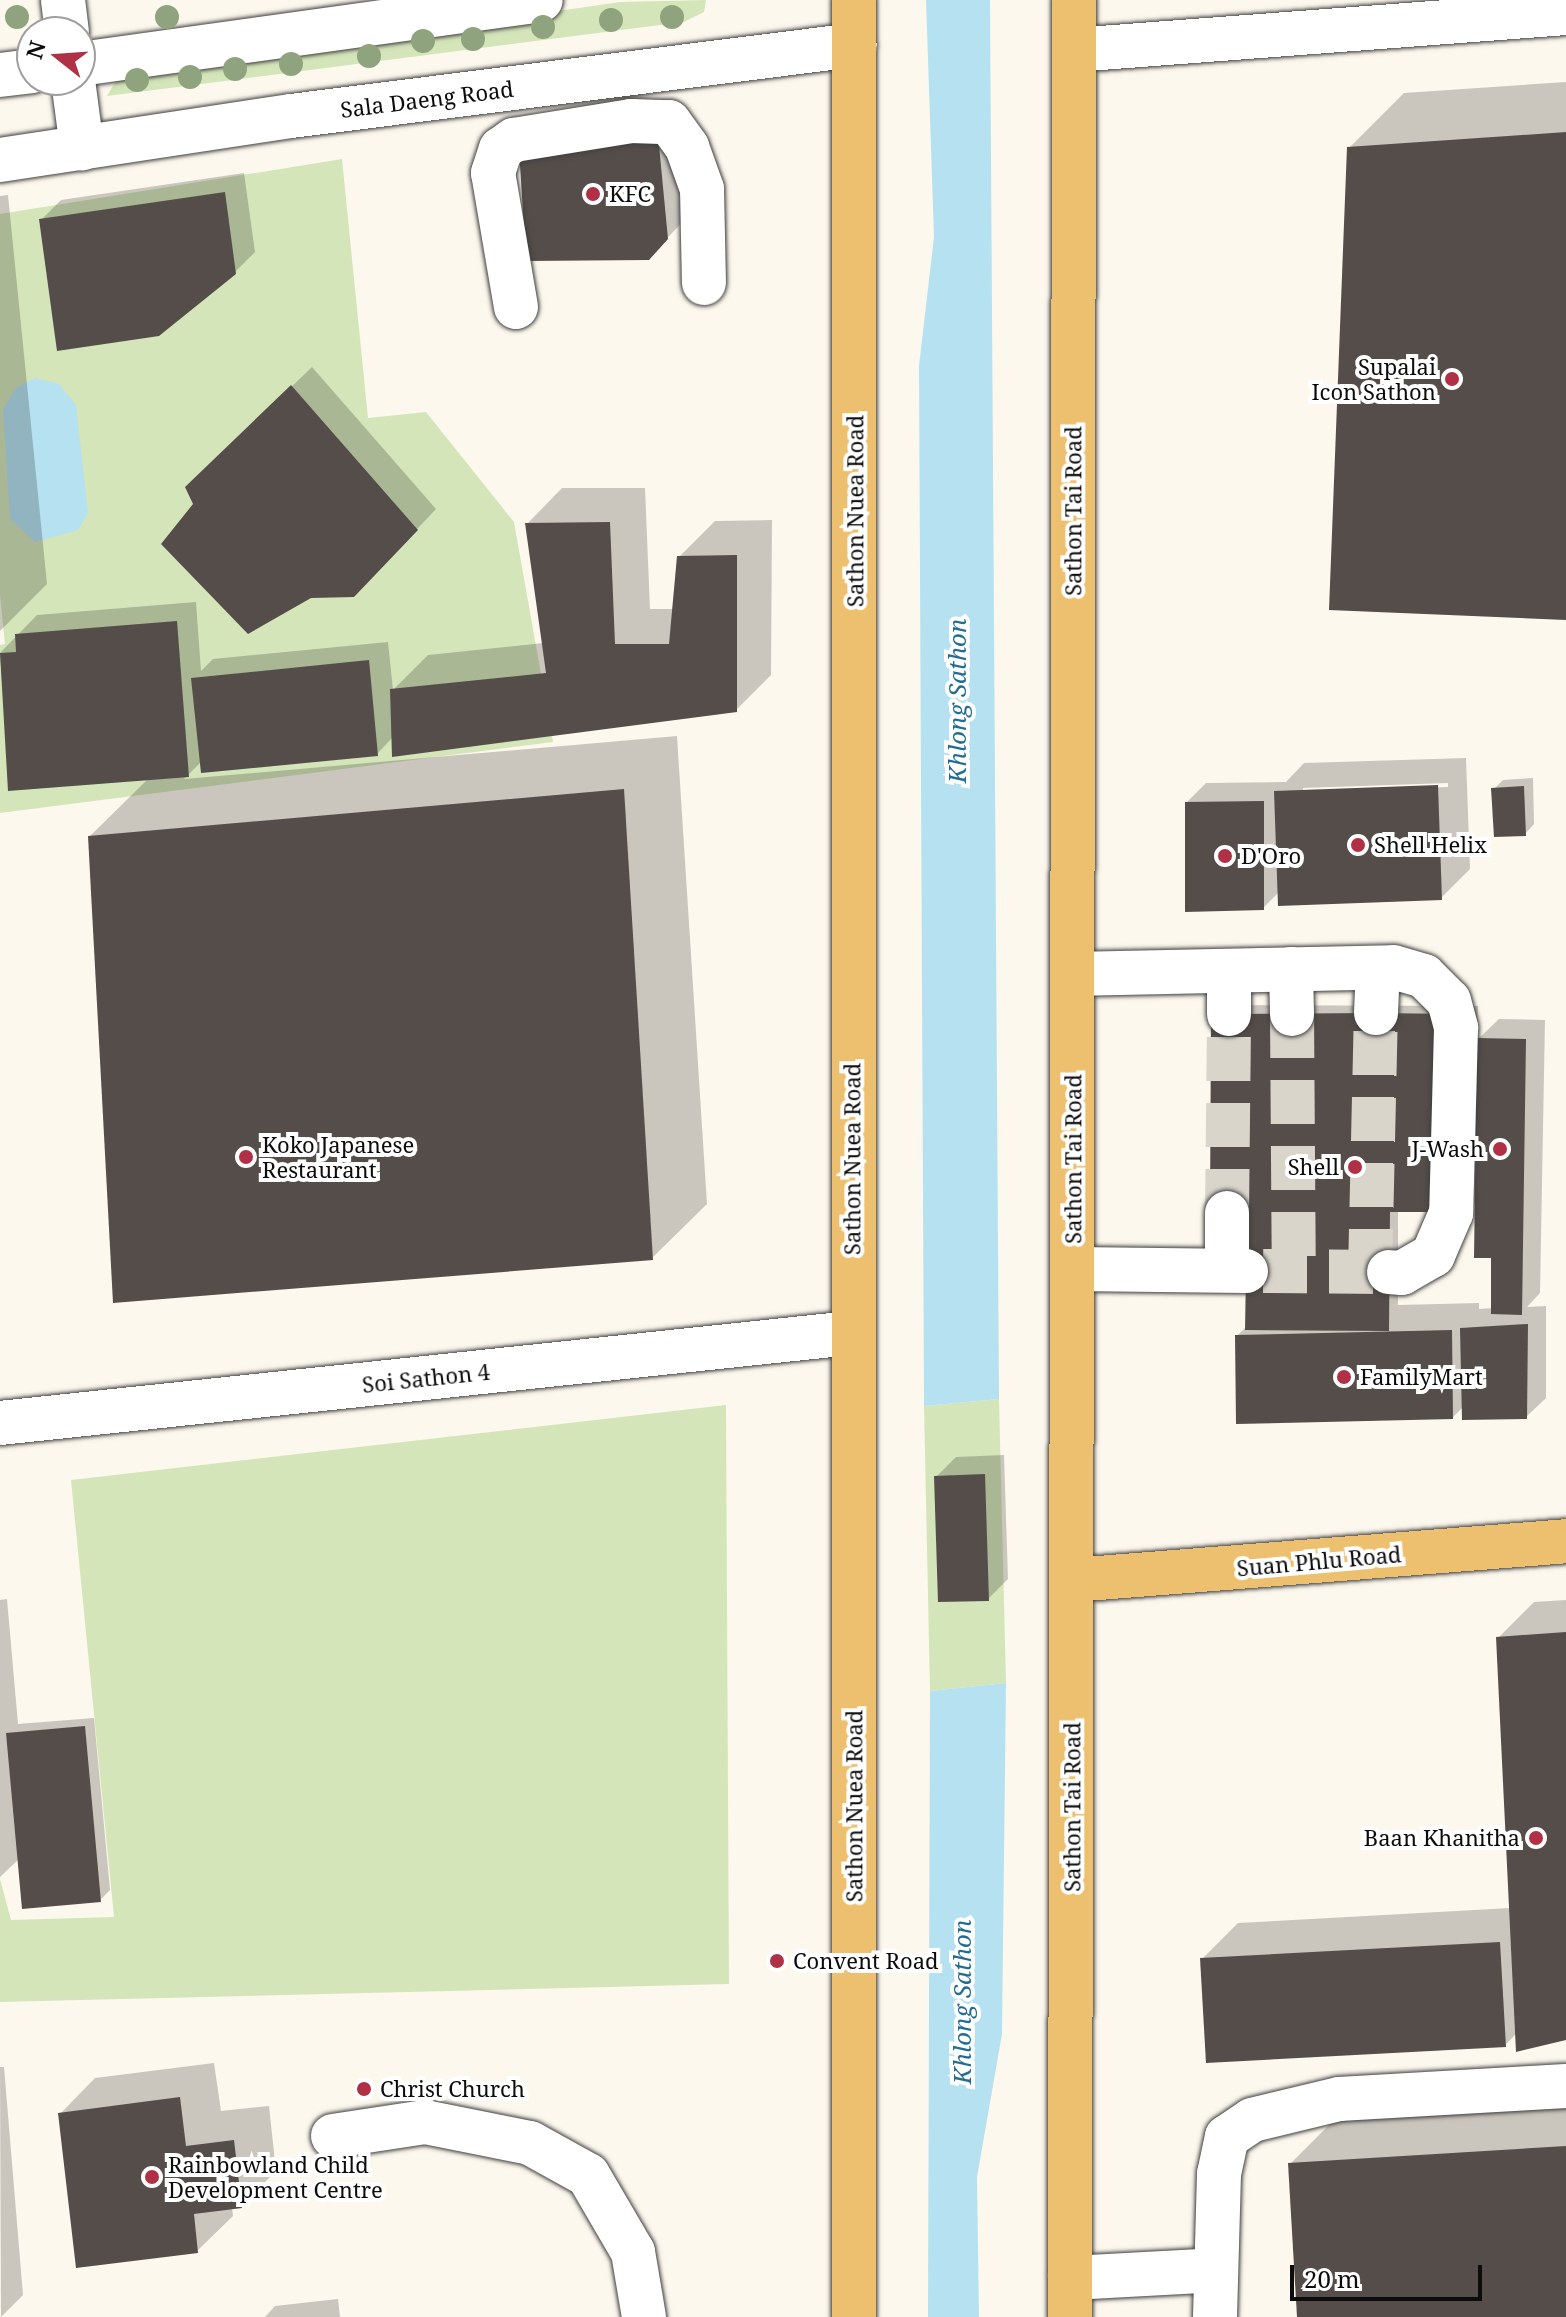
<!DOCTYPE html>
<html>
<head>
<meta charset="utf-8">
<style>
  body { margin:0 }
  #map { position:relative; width:1566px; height:2317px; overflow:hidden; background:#fdf8ed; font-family:"Noto Serif",serif }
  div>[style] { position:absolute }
  .green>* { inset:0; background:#d5e5ba }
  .water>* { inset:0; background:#b6e1f0 }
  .shadow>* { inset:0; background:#0003 }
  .building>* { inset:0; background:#544d4a }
  .minor-tunnel>* { height:44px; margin-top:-22px; transform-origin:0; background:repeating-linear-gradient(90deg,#d9d5cb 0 44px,transparent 0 66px) }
  .roads { filter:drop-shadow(0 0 2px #3f3f3f) drop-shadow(0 0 2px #3f3f3f) }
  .minor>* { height:44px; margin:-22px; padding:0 22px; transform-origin:22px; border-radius:22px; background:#fff }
  .major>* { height:44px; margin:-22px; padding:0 22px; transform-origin:22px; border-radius:22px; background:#ecc06e }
  .trees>* { width:24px; height:24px; margin:-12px; border-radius:50%; background:#8fa37e }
  .dots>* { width:22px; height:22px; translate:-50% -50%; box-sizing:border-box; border:4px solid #fff; border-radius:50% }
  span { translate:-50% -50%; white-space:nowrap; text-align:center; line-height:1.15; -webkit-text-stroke:8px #fff; paint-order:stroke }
  .street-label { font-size:22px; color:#0c0c0c }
  .poi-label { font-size:22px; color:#0c0c0c }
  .left { translate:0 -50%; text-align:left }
  .right { translate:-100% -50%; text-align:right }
  .water-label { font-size:24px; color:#216d93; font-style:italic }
  .north { position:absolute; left:16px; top:16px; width:80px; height:80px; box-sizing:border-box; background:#fff; border:2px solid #9e9e9e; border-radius:50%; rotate:287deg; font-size:22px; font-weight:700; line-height:32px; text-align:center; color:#0c0c0c }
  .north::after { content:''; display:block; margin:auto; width:28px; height:36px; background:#b03145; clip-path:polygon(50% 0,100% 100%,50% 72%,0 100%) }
  .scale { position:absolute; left:1290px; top:2265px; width:192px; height:36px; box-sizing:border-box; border:4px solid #0c0c0c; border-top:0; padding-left:10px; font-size:24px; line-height:28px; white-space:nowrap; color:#0c0c0c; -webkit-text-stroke:6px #fff; paint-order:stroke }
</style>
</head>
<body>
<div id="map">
  <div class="green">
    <div style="clip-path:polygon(706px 0,704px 12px,684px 22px,107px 96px,119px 75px,620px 2px)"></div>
    <div style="clip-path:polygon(342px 159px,368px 418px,426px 412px,514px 522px,553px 742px,0 813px,0 645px,5px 644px,0 595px,0 214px)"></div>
    <div style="clip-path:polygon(999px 1399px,1006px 1683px,930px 1691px,924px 1406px)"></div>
    <div style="clip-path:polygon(726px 1405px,729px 1984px,0 2002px,0 1879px,11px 1920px,114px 1917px,71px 1480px)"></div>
  </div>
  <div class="water">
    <div style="clip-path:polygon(926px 0,990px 0,999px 1399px,924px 1406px,919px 366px,934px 237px)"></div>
    <div style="clip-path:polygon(35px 378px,59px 384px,76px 405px,88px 513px,78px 530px,35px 542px,10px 519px,3px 409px,16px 388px)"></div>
    <div style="clip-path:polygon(1006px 1683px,1002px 2034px,977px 2177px,979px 2317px,928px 2317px,930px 1691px)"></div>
  </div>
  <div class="shadow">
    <div style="clip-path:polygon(1566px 82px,1566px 618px,1349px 148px,1404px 93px)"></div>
    <div style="clip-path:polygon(686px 108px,696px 208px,648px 258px,549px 121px)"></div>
    <div style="clip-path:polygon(244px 173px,255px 252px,235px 272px,41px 220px,61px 200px)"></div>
    <div style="clip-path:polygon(8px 195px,47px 584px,0 631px,0 196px)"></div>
    <div style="clip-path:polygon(312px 367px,436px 509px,374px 575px,195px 504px,207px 468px)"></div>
    <div style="clip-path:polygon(562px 488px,645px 488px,650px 609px,674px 609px,679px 557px,715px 521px,772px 520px,771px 675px,736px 710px,393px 737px,377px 754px,202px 761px,184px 779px,677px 736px,707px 1204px,652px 1258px,90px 836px,149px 778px,10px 789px,0 653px,37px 615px,196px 602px,201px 671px,213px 659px,388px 642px,393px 690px,428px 655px,544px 643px,527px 524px)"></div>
    <div style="clip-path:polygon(evenodd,1466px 758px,1470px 869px,1441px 898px,1279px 892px,1263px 908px,1187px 802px,1206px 783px,1286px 782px,1304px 763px,1466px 758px,1448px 783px,1448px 787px,1303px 792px,1303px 788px,1448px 783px)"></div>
    <div style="clip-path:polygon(1533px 778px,1534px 824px,1525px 834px,1494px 789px,1503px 780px)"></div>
    <div style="clip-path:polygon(evenodd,1223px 1005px,1478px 1006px,1477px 1040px,1499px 1019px,1545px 1020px,1540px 1293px,1527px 1307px,1546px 1306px,1546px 1398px,1526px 1417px,1464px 1406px,1452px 1418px,1237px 1336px,1247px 1326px,1249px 1212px,1223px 1005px,1477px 1201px,1493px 1256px,1493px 1308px,1479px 1309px,1479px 1303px,1398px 1305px,1398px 1210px,1467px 1210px,1477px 1201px)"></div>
    <div style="clip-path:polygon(1004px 1455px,1008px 1579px,988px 1599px,936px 1477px,956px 1457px)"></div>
    <div style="clip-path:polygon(7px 1599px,18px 1724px,94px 1718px,110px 1890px,100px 1900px,19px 1859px,0 1877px,0 1600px)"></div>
    <div style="clip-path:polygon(1566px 1600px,1566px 2038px,1517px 2033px,1505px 2045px,1202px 1959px,1238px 1923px,1511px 1908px,1498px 1638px,1534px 1602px)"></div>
    <div style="clip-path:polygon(214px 2063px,221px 2111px,269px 2106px,276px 2171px,241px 2206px,232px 2208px,233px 2216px,197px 2251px,60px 2114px,95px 2078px)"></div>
    <div style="clip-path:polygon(0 2067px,4px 2067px,23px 2295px,1px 2317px)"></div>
    <div style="clip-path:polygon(1566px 2095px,1566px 2317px,1299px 2317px,1290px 2164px,1345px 2109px)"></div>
    <div style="clip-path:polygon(338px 2299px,340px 2317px,265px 2317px,275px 2306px)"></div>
  </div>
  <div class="building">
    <div style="clip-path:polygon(1566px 132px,1566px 620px,1329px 610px,1347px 147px)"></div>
    <div style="clip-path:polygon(658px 135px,668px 239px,649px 260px,526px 261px,519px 149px)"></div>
    <div style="clip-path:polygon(225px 192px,236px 274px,159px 336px,57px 351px,39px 219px)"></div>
    <div style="clip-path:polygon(291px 385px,418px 530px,354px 597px,311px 598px,248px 634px,161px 544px,193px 504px,185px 487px)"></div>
    <div style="clip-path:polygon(610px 522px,615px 644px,669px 644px,677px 556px,737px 555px,737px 712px,392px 757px,390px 689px,546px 673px,525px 523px)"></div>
    <div style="clip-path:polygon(177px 621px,189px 777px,8px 791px,0 653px,16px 652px,15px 634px)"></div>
    <div style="clip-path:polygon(369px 660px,378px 756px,201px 773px,191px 678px)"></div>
    <div style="clip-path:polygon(1438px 785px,1442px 900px,1278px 906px,1274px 791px)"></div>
    <div style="clip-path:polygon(1524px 786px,1526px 836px,1494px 837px,1491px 788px)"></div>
    <div style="clip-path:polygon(624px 789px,653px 1260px,113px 1303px,88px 836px)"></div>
    <div style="clip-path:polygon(1264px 801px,1264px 910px,1185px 912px,1185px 802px)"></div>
    <div style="clip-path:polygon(1376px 1013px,1452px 1014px,1468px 1212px,1390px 1212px,1389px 1331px,1245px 1330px,1247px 1214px,1210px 1213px,1211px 1014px)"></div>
    <div style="clip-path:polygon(1477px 1038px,1526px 1039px,1522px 1315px,1491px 1314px,1491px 1258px,1474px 1258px)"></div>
    <div style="clip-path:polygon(1528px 1324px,1527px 1419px,1462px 1420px,1460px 1328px)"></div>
    <div style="clip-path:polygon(1452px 1330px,1453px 1419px,1236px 1424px,1235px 1335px)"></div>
    <div style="clip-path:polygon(985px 1474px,989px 1601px,938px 1602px,934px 1476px)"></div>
    <div style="clip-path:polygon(1566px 1632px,1566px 2040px,1516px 2052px,1496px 1637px)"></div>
    <div style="clip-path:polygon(85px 1726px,101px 1902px,22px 1909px,6px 1733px)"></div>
    <div style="clip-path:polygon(1500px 1942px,1506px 2047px,1206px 2063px,1200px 1958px)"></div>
    <div style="clip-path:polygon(180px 2097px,186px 2146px,234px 2140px,242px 2208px,194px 2214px,198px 2253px,76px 2268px,58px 2113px)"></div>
    <div style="clip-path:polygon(1566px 2146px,1566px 2317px,1297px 2317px,1288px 2163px)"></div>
  </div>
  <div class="minor-tunnel">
    <div style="left:1292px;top:1014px;width:257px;rotate:89.6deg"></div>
    <div style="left:1227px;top:1213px;width:199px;rotate:-89.4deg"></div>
    <div style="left:1263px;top:1271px;width:126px;rotate:0.5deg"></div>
    <div style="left:1370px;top:1273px;width:260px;rotate:-88.7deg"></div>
  </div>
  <div class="roads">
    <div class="minor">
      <div style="left:63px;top:0;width:32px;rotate:83deg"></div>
      <div style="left:1074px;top:50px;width:493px;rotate:-4.3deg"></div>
      <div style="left:80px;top:64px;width:465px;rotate:-7.9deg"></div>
      <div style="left:0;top:75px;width:32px;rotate:-7deg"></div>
      <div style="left:73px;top:80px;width:69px;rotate:82.5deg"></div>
      <div style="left:0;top:160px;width:294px;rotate:-8.6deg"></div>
      <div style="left:291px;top:116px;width:568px;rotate:-7.18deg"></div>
      <div style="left:516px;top:307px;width:136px;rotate:-99.7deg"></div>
      <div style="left:493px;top:173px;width:25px;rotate:-72deg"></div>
      <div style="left:501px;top:149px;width:16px;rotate:-35deg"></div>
      <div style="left:514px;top:140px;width:119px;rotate:-9.2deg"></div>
      <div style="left:631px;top:121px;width:38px;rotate:2deg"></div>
      <div style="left:669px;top:122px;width:31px;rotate:54deg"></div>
      <div style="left:687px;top:147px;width:45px;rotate:70.3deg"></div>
      <div style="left:702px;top:189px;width:94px;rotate:88.8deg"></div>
      <div style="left:1291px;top:969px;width:45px;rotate:88.7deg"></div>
      <div style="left:1229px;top:971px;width:43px;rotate:90deg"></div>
      <div style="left:1072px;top:974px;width:321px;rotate:-1.2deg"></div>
      <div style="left:1393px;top:967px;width:32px;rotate:16deg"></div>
      <div style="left:1424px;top:976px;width:35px;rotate:45deg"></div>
      <div style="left:1449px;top:1001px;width:28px;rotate:75deg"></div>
      <div style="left:1456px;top:1028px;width:185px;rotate:91.5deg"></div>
      <div style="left:1451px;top:1213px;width:46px;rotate:113.2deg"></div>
      <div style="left:1433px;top:1255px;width:36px;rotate:150deg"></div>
      <div style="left:1402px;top:1273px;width:13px;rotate:-176deg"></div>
      <div style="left:1376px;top:1013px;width:45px;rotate:-87.5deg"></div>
      <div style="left:1227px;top:1213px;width:57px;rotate:90deg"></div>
      <div style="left:1073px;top:1269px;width:173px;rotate:0.7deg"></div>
      <div style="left:0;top:1423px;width:856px;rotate:-6.04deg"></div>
      <div style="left:333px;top:2136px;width:93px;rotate:-8.7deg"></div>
      <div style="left:425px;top:2122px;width:107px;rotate:11.3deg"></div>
      <div style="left:530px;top:2143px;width:66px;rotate:28.9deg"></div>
      <div style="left:588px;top:2175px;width:89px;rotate:59.7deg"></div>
      <div style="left:633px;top:2252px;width:66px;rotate:80.4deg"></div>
      <div style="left:1070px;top:2278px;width:146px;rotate:-3.1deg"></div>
      <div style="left:1215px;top:2317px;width:143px;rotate:-88.4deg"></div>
      <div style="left:1219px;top:2174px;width:38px;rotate:-78deg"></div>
      <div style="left:1227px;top:2137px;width:30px;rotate:-34deg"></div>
      <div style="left:1252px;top:2120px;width:89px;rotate:-13.6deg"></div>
      <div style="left:1339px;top:2099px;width:227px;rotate:-3.3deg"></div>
    </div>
    <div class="major">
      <div style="left:1073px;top:1580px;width:495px;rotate:-4.5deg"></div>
      <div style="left:854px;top:2317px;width:2317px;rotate:-90deg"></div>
      <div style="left:1070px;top:2317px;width:2317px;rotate:-89.9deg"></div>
    </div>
  </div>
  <div class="trees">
    <div style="left:17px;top:17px"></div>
    <div style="left:167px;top:17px"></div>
    <div style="left:672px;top:17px"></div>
    <div style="left:611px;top:20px"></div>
    <div style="left:543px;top:27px"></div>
    <div style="left:473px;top:39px"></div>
    <div style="left:423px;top:41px"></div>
    <div style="left:369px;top:56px"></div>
    <div style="left:291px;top:64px"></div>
    <div style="left:235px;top:69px"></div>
    <div style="left:190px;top:77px"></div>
    <div style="left:137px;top:80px"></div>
  </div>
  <div class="dots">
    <div style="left:593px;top:194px;background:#b03145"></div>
    <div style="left:1452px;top:379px;background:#b03145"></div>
    <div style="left:1358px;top:845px;background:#b03145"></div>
    <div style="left:1225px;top:856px;background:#b03145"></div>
    <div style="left:1500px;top:1149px;background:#b03145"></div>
    <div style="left:246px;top:1157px;background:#b03145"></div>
    <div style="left:1355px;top:1167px;background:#b03145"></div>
    <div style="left:1344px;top:1377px;background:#b03145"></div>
    <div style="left:1536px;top:1838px;background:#b03145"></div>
    <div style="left:777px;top:1961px;background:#b03145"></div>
    <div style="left:364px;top:2089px;background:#b03145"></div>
    <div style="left:152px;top:2177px;background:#b03145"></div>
  </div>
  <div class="street-label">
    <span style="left:427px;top:99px;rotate:-7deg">Sala Daeng Road</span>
    <span style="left:855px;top:511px;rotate:-90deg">Sathon Nuea Road</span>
    <span style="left:1073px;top:511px;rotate:-90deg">Sathon Tai Road</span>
    <span style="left:852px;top:1159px;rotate:-90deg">Sathon Nuea Road</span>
    <span style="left:1073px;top:1159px;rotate:-90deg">Sathon Tai Road</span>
    <span style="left:426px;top:1378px;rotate:-6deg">Soi Sathon 4</span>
    <span style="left:1319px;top:1561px;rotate:-5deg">Suan Phlu Road</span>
    <span style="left:854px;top:1806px;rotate:-90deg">Sathon Nuea Road</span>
    <span style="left:1072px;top:1807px;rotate:-90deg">Sathon Tai Road</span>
  </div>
  <div class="poi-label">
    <span class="left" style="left:609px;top:194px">KFC</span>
    <span class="right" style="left:1436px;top:379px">Supalai<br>Icon Sathon</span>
    <span class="left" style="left:1374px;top:845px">Shell Helix</span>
    <span class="left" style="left:1241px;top:856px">D'Oro</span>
    <span class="left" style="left:262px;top:1157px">Koko Japanese<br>Restaurant</span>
    <span class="right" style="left:1484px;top:1149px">J-Wash</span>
    <span class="right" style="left:1339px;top:1167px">Shell</span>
    <span class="left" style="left:1360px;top:1377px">FamilyMart</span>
    <span class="right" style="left:1520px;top:1838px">Baan Khanitha</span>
    <span class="left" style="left:793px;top:1961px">Convent Road</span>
    <span class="left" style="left:380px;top:2089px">Christ Church</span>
    <span class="left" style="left:168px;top:2177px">Rainbowland Child<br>Development Centre</span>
  </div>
  <div class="water-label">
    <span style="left:957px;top:701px;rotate:-90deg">Khlong Sathon</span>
    <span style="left:962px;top:2002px;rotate:-90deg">Khlong Sathon</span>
  </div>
  <div class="north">N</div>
  <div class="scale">20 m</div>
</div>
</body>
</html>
